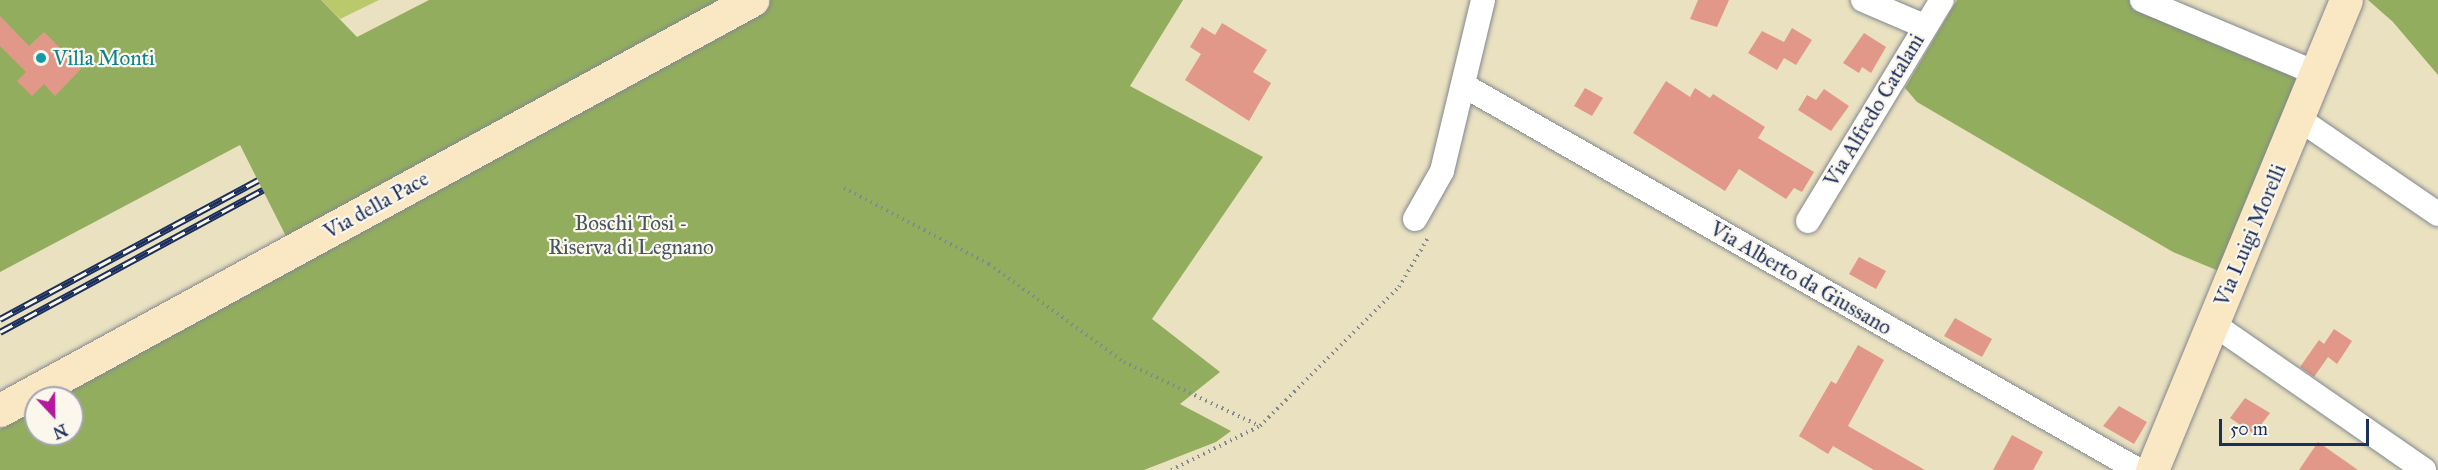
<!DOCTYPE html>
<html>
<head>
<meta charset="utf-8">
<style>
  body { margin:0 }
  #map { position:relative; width:2438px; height:470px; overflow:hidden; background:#eae1c0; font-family:"IM FELL Great Primer",serif }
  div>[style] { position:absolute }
  .green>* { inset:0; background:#bac96b }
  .forest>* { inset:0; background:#93ad5f }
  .building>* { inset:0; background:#e29889 }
  .path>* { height:4px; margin-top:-2px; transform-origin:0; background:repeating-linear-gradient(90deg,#82888f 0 1.5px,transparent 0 6px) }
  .roads { filter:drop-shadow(0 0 2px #82888f) drop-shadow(0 0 2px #82888f) }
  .minor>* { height:24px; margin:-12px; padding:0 12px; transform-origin:12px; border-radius:12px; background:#fff }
  .secondary>* { height:33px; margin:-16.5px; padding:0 16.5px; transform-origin:16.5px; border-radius:16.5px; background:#fae7c3 }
  .rail>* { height:7px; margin-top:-3.5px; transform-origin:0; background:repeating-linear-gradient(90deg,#fbf7ec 0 14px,#1b2f5e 0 28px); box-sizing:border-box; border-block:2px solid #1b2f5e }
  .dots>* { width:16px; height:16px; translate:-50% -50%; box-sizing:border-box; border:3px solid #fbf7ec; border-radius:50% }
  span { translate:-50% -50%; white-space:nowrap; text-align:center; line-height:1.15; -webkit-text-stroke:4.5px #fbf7ec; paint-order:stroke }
  .culture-label { font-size:21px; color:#0d838f }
  .left { translate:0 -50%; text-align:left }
  .street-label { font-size:21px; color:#1b2f5e }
  .park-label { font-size:21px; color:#435661 }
  .north { position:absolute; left:24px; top:386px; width:60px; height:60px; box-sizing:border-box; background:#fbf7ec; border:2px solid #a1a7b3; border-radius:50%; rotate:158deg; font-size:16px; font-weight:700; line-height:24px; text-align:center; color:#1b2f5e }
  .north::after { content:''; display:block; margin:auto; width:21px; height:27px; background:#b5179e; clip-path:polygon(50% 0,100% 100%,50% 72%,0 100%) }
  .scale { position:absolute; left:2219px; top:419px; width:150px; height:27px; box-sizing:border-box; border:3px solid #1b2f5e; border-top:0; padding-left:8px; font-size:18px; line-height:21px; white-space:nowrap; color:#1b2f5e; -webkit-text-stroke:4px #fbf7ec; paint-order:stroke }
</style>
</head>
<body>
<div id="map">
  <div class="green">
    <div style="clip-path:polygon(321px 0,379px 0,340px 19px)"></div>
  </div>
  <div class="forest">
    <div style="clip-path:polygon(0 0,321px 0,357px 37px,429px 0,1183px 0,1130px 86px,1263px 157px,1152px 319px,1220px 372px,1180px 404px,1231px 431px,1216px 442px,1144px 470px,0 470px,0 429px,36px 409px,36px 434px,72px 434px,72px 398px,57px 398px,300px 264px,240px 145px,0 272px)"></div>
    <div style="clip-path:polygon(1957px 0,2136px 0,2301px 72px,2226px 274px,2173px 252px,1917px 102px,1905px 88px)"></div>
    <div style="clip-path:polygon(2368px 0,2438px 0,2438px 75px,2393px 22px)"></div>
  </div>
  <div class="building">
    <div style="clip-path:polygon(1698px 0,1729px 0,1717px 27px,1690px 19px)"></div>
    <div style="clip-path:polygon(0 16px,29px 46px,44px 32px,81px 69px,55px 96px,44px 84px,32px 96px,17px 81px,26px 72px,0 46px)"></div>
    <div style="clip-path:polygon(1222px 23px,1267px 50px,1253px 72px,1271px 83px,1249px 121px,1185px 80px,1201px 54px,1190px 47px,1202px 27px,1215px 35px)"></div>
    <div style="clip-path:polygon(1792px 28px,1812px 40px,1796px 65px,1784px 58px,1777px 70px,1748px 53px,1762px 31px,1784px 42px)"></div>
    <div style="clip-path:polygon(1864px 33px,1886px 47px,1871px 73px,1862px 67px,1859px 73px,1843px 63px)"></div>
    <div style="clip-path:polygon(1666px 81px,1690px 97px,1695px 88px,1710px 98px,1713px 94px,1765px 127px,1758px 138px,1814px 172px,1802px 192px,1794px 188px,1786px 199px,1739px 169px,1725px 191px,1633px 133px)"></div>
    <div style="clip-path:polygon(1585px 88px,1603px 98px,1592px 116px,1574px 106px)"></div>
    <div style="clip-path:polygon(1824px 89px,1849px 106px,1831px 131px,1798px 110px,1807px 95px,1816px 100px)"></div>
    <div style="clip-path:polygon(1859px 257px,1886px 271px,1876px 289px,1849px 274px)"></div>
    <div style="clip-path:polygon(1955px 318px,1992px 339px,1982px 357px,1944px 336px)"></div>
    <div style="clip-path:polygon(2334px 329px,2352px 341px,2337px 364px,2328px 357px,2314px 377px,2300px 367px,2319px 340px,2324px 344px)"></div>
    <div style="clip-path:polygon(1858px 345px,1884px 360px,1848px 426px,1925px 470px,1874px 470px,1833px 446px,1828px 454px,1799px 436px,1831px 381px,1836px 384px)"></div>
    <div style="clip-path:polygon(2245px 398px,2270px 413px,2254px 434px,2230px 418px)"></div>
    <div style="clip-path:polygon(2119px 406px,2147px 422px,2134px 444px,2103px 426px)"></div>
    <div style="clip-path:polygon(2012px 435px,2043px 452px,2033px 470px,1993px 470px)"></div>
    <div style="clip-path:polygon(2318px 442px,2358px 470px,2299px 470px)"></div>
  </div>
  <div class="path">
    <div style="left:844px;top:188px;width:164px;rotate:27.7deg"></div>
    <div style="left:989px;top:264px;width:167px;rotate:36deg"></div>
    <div style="left:1124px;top:362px;width:150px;rotate:25.2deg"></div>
    <div style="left:1260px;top:426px;width:197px;rotate:-45deg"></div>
    <div style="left:1399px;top:287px;width:59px;rotate:-59.5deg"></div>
    <div style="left:1171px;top:470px;width:99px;rotate:-26.3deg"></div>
  </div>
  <div class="roads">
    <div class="minor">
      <div style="left:1863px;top:0;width:66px;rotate:23.1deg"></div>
      <div style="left:2142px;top:0;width:189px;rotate:22.8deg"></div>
      <div style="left:1463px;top:85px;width:777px;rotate:29.7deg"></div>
      <div style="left:2299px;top:119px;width:168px;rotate:34.4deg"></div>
      <div style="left:1415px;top:219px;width:55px;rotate:-60.6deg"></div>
      <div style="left:1442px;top:171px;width:176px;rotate:-76.5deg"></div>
      <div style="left:1808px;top:221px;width:258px;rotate:-58.8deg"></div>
      <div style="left:2212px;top:323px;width:258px;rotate:34.7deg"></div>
    </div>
    <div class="secondary">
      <div style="left:0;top:410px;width:857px;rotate:-28.6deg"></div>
      <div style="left:2152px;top:470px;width:508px;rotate:-67.57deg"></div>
    </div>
  </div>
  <div class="rail">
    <div style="left:0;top:319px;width:293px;rotate:-28.3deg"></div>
    <div style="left:0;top:332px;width:299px;rotate:-28.4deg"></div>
  </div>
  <div class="dots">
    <div style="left:41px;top:58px;background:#0f9aa8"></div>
  </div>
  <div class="culture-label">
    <span class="left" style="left:53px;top:58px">Villa Monti</span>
  </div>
  <div class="street-label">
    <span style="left:1874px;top:110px;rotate:-59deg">Via Alfredo Catalani</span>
    <span style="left:376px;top:205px;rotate:-29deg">Via della Pace</span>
    <span style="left:2250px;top:235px;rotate:-67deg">Via Luigi Morelli</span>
    <span style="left:1801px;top:278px;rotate:30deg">Via Alberto da Giussano</span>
  </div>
  <div class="park-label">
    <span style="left:631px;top:235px">Boschi Tosi -<br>Riserva di Legnano</span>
  </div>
  <div class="north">N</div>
  <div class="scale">50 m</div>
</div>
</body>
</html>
